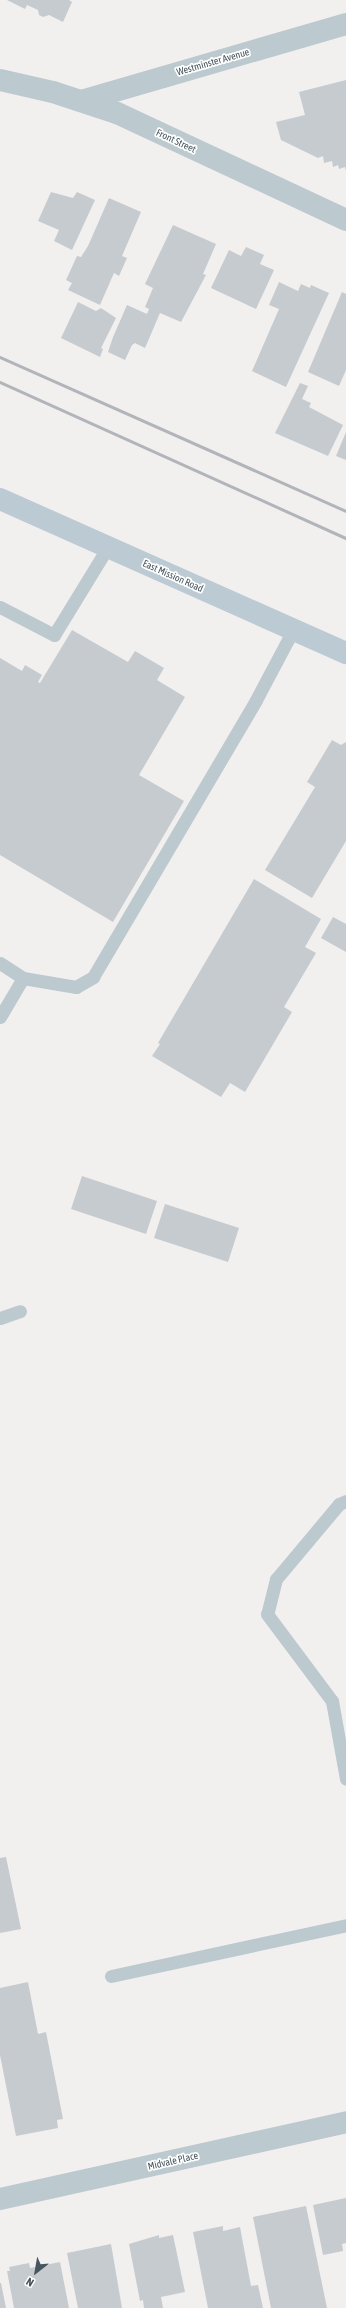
<!DOCTYPE html>
<html>
<head>
<meta charset="utf-8">
<style>
  body { margin:0 }
  #map { position:relative; width:346px; height:2308px; overflow:hidden; background:#f2efef; font-family:"Asap Condensed",sans-serif }
  div>[style] { position:absolute }
  .building>* { inset:0; background:#c6cbcf }
  .service>* { height:13px; margin:-6.5px; padding:0 6.5px; transform-origin:6.5px; border-radius:6.5px; background:#bcc9cf }
  .minor>* { height:22px; margin:-11px; padding:0 11px; transform-origin:11px; border-radius:11px; background:#bcc9cf }
  .secondary>* { height:22px; margin:-11px; padding:0 11px; transform-origin:11px; border-radius:11px; background:#bccad4 }
  .rail>* { height:3px; margin:-1.5px; padding:0 1.5px; transform-origin:1.5px; border-radius:1.5px; background:#b1b5ba }
  span { translate:-50% -50%; white-space:nowrap; text-align:center; line-height:1.15; -webkit-text-stroke:3.5px #fff; paint-order:stroke }
  .street-label { font-size:10px; color:#46555e }
  .north { position:absolute; left:16px; top:2252px; width:40px; height:40px; -webkit-text-stroke:3px #fff; paint-order:stroke; rotate:211deg; font-size:11px; font-weight:700; line-height:16px; text-align:center; color:#46555e }
  .north::after { content:''; display:block; margin:auto; width:14px; height:18px; background:#46555e; clip-path:polygon(50% 0,100% 100%,50% 72%,0 100%) }
</style>
</head>
<body>
<div id="map">
  <div class="building">
    <div style="clip-path:polygon(7px 0,69px 0,72px 2px,63px 22px,49px 15px,43px 17px,39px 15px,38px 10px,27px 5px,25px 9px)"></div>
    <div style="clip-path:polygon(346px 80px,346px 171px,345px 167px,339px 169px,338px 165px,333px 167px,332px 161px,324px 163px,323px 156px,318px 158px,281px 140px,276px 122px,305px 115px,299px 92px)"></div>
    <div style="clip-path:polygon(51px 192px,73px 198px,77px 192px,95px 200px,72px 250px,54px 241px,59px 230px,38px 221px)"></div>
    <div style="clip-path:polygon(109px 198px,141px 212px,122px 256px,127px 258px,119px 276px,114px 273px,100px 305px,68px 290px,72px 283px,66px 280px,77px 256px,81px 257px,88px 246px)"></div>
    <div style="clip-path:polygon(173px 225px,216px 244px,203px 274px,206px 275px,181px 322px,160px 313px,145px 348px,135px 343px,132px 345px,125px 360px,108px 352px,113px 337px,127px 305px,147px 314px,149px 309px,145px 307px,153px 288px,145px 284px)"></div>
    <div style="clip-path:polygon(246px 247px,264px 255px,260px 264px,274px 270px,256px 309px,211px 288px,229px 250px,241px 256px)"></div>
    <div style="clip-path:polygon(279px 282px,298px 291px,301px 284px,310px 288px,311px 285px,329px 293px,286px 387px,252px 371px,279px 309px,269px 305px)"></div>
    <div style="clip-path:polygon(342px 292px,346px 294px,346px 370px,339px 386px,308px 372px)"></div>
    <div style="clip-path:polygon(78px 302px,96px 311px,101px 308px,116px 318px,101px 348px,103px 349px,100px 357px,61px 338px)"></div>
    <div style="clip-path:polygon(300px 383px,308px 386px,302px 399px,311px 403px,309px 407px,343px 425px,328px 456px,275px 433px)"></div>
    <div style="clip-path:polygon(346px 432px,346px 460px,336px 456px)"></div>
    <div style="clip-path:polygon(72px 630px,128px 662px,135px 651px,164px 668px,157px 680px,185px 697px,139px 775px,184px 801px,113px 922px,0 855px,0 658px,22px 671px,25px 665px,42px 675px,38px 682px,40px 683px)"></div>
    <div style="clip-path:polygon(332px 740px,341px 745px,346px 742px,346px 841px,312px 898px,265px 870px,315px 787px,307px 782px)"></div>
    <div style="clip-path:polygon(254px 879px,321px 919px,305px 947px,316px 953px,284px 1007px,292px 1012px,245px 1092px,230px 1083px,221px 1097px,152px 1056px,160px 1044px,158px 1043px)"></div>
    <div style="clip-path:polygon(333px 917px,346px 924px,346px 952px,321px 938px)"></div>
    <div style="clip-path:polygon(82px 1176px,157px 1201px,146px 1234px,71px 1209px)"></div>
    <div style="clip-path:polygon(165px 1204px,239px 1228px,228px 1262px,154px 1238px)"></div>
    <div style="clip-path:polygon(6px 1857px,21px 1929px,0 1933px,0 1858px)"></div>
    <div style="clip-path:polygon(28px 1982px,38px 2034px,46px 2032px,63px 2119px,57px 2120px,58px 2128px,16px 2136px,0 2055px,0 1988px)"></div>
    <div style="clip-path:polygon(346px 2198px,346px 2243px,342px 2244px,343px 2251px,323px 2255px,313px 2205px)"></div>
    <div style="clip-path:polygon(306px 2206px,327px 2308px,271px 2308px,253px 2217px)"></div>
    <div style="clip-path:polygon(223px 2226px,223px 2231px,240px 2227px,251px 2286px,258px 2285px,263px 2308px,208px 2308px,193px 2232px)"></div>
    <div style="clip-path:polygon(159px 2235px,159px 2238px,173px 2235px,185px 2292px,161px 2297px,163px 2308px,144px 2308px,143px 2300px,140px 2301px,129px 2244px)"></div>
    <div style="clip-path:polygon(111px 2244px,122px 2308px,78px 2308px,67px 2253px)"></div>
    <div style="clip-path:polygon(60px 2262px,69px 2308px,14px 2308px,7px 2271px,10px 2271px,9px 2267px,29px 2263px,30px 2268px)"></div>
    <div style="clip-path:polygon(0 2283px,1px 2283px,6px 2308px,0 2308px)"></div>
  </div>
  <div class="service">
    <div style="left:0;top:607px;width:61px;rotate:27.4deg"></div>
    <div style="left:54px;top:635px;width:103px;rotate:-58.5deg"></div>
    <div style="left:0;top:963px;width:27px;rotate:33deg"></div>
    <div style="left:23px;top:978px;width:54px;rotate:9.6deg"></div>
    <div style="left:76px;top:987px;width:20px;rotate:-30deg"></div>
    <div style="left:93px;top:977px;width:321px;rotate:-59.5deg"></div>
    <div style="left:256px;top:700px;width:79px;rotate:-62.1deg"></div>
    <div style="left:0;top:1017px;width:45px;rotate:-59.5deg"></div>
    <div style="left:0;top:1318px;width:21px;rotate:-19deg"></div>
    <div style="left:346px;top:1501px;width:8px;rotate:157deg"></div>
    <div style="left:339px;top:1504px;width:98px;rotate:130deg"></div>
    <div style="left:276px;top:1579px;width:36px;rotate:104deg"></div>
    <div style="left:267px;top:1614px;width:109px;rotate:53.2deg"></div>
    <div style="left:332px;top:1701px;width:79px;rotate:79.8deg"></div>
    <div style="left:111px;top:1976px;width:240px;rotate:-12.2deg"></div>
  </div>
  <div class="minor">
    <div style="left:0;top:80px;width:54px;rotate:12.8deg"></div>
    <div style="left:53px;top:92px;width:67px;rotate:18.2deg"></div>
    <div style="left:117px;top:113px;width:253px;rotate:25deg"></div>
    <div style="left:81px;top:101px;width:276px;rotate:-16.2deg"></div>
    <div style="left:0;top:2199px;width:354px;rotate:-12.5deg"></div>
  </div>
  <div class="secondary">
    <div style="left:0;top:499px;width:379px;rotate:24deg"></div>
  </div>
  <div class="rail">
    <div style="left:0;top:357px;width:379px;rotate:24deg"></div>
    <div style="left:0;top:382px;width:380px;rotate:24.3deg"></div>
  </div>
  <div class="street-label">
    <span style="left:213px;top:62px;rotate:-16deg">Westminster Avenue</span>
    <span style="left:176px;top:141px;rotate:25deg">Front Street</span>
    <span style="left:173px;top:576px;rotate:24deg">East Mission Road</span>
    <span style="left:173px;top:2161px;rotate:-13deg">Midvale Place</span>
  </div>
  <div class="north">N</div>
</div>
</body>
</html>
